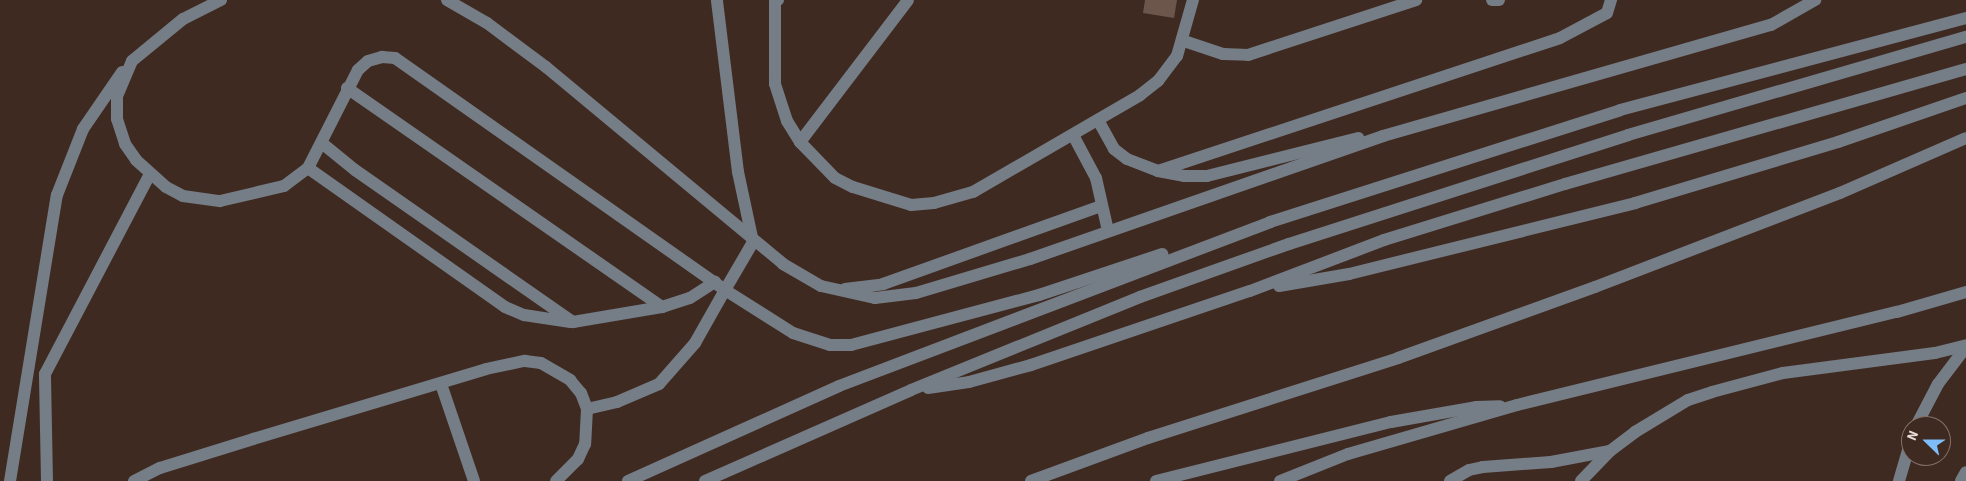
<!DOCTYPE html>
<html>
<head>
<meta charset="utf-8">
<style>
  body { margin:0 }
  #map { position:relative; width:1966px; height:481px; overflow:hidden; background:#3f2a21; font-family:"Source Sans 3",sans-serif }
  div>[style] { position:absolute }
  .building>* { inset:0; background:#6c554b }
  .minor>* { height:12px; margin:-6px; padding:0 6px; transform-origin:6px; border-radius:6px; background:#757d86 }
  span { translate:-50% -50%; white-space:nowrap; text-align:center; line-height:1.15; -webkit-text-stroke:5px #3f2a21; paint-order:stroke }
  .north { position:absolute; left:1901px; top:416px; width:50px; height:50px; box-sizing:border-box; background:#3f2a21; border:1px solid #837169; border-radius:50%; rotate:292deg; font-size:14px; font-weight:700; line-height:20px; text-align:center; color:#eadcd6 }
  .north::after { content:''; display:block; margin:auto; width:18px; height:22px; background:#7fbdfa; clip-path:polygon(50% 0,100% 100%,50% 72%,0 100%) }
</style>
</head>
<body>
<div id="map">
  <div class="building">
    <div style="clip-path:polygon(1145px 0,1177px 0,1174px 18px,1143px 13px)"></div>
  </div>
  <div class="minor">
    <div style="left:221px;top:0;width:42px;rotate:153.4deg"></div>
    <div style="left:183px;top:19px;width:66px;rotate:140.5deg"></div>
    <div style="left:132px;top:61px;width:38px;rotate:113deg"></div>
    <div style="left:117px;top:96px;width:23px;rotate:90deg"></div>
    <div style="left:117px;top:119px;width:26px;rotate:72deg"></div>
    <div style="left:125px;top:144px;width:19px;rotate:55deg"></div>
    <div style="left:136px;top:160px;width:40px;rotate:42deg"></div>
    <div style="left:166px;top:187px;width:19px;rotate:28deg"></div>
    <div style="left:183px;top:196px;width:37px;rotate:8deg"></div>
    <div style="left:220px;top:201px;width:66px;rotate:-13.2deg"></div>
    <div style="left:284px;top:186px;width:30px;rotate:-37deg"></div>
    <div style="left:308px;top:168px;width:110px;rotate:-63deg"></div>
    <div style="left:358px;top:70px;width:13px;rotate:-42deg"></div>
    <div style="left:368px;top:61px;width:15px;rotate:-16deg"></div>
    <div style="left:382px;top:57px;width:13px;rotate:4deg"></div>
    <div style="left:395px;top:58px;width:403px;rotate:35.1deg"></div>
    <div style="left:725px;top:290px;width:56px;rotate:-59.7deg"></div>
    <div style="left:753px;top:242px;width:72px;rotate:-102.1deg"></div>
    <div style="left:738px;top:172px;width:173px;rotate:-97deg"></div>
    <div style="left:447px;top:0;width:46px;rotate:29.9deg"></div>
    <div style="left:487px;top:23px;width:74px;rotate:36.7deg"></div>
    <div style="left:546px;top:67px;width:308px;rotate:39.7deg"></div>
    <div style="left:783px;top:264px;width:44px;rotate:30.1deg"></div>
    <div style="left:821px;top:286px;width:55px;rotate:12.5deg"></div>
    <div style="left:875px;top:298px;width:41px;rotate:-7deg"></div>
    <div style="left:916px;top:293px;width:119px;rotate:-16.6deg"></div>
    <div style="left:1030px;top:259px;width:374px;rotate:-19.2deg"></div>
    <div style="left:1383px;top:136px;width:404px;rotate:-16deg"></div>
    <div style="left:1771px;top:25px;width:51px;rotate:-29.6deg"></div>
    <div style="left:778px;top:0;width:3px;rotate:162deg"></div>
    <div style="left:775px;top:1px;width:83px;rotate:90deg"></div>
    <div style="left:775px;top:84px;width:39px;rotate:72deg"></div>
    <div style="left:787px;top:121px;width:25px;rotate:58deg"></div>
    <div style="left:800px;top:142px;width:50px;rotate:45.8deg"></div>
    <div style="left:835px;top:178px;width:20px;rotate:27deg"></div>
    <div style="left:853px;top:187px;width:61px;rotate:17.2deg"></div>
    <div style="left:911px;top:205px;width:23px;rotate:-5deg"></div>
    <div style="left:934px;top:203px;width:41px;rotate:-15.8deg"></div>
    <div style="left:973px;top:192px;width:193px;rotate:-30.1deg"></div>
    <div style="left:1140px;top:95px;width:23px;rotate:-38deg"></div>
    <div style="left:1158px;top:81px;width:31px;rotate:-53deg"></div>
    <div style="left:1177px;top:56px;width:58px;rotate:-74.1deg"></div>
    <div style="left:1492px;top:0;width:7px"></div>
    <div style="left:1184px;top:41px;width:41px;rotate:18.4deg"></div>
    <div style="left:1223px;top:54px;width:25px;rotate:2deg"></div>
    <div style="left:1248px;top:55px;width:177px;rotate:-18.1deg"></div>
    <div style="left:347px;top:88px;width:384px;rotate:34.8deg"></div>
    <div style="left:1098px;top:120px;width:33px;rotate:61deg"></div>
    <div style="left:1114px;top:149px;width:16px;rotate:38deg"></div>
    <div style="left:1127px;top:159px;width:33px;rotate:21deg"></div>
    <div style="left:1158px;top:171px;width:423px;rotate:-18.3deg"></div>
    <div style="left:1560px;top:38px;width:53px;rotate:-28deg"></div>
    <div style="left:1607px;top:13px;width:14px;rotate:-73deg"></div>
    <div style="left:1073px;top:135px;width:49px;rotate:61.9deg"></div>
    <div style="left:1096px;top:178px;width:54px;rotate:77.2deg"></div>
    <div style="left:800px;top:142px;width:178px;rotate:-52.7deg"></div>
    <div style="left:323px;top:144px;width:41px;rotate:39.1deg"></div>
    <div style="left:355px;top:170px;width:266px;rotate:34.9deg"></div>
    <div style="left:573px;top:322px;width:90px;rotate:-9.6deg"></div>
    <div style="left:662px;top:307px;width:29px;rotate:-18deg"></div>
    <div style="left:690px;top:298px;width:30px;rotate:-33deg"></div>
    <div style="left:308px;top:168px;width:241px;rotate:35.2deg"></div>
    <div style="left:505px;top:307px;width:21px;rotate:23deg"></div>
    <div style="left:524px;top:315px;width:47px;rotate:8.7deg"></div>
    <div style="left:1158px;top:171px;width:26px;rotate:11deg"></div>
    <div style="left:1184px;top:176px;width:23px"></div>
    <div style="left:1207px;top:176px;width:156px;rotate:-14.1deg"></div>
    <div style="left:1279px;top:286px;width:71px;rotate:-9.7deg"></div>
    <div style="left:1349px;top:274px;width:295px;rotate:-13.9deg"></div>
    <div style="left:1635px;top:203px;width:212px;rotate:-16.7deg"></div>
    <div style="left:1838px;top:142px;width:135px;rotate:-19deg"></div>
    <div style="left:845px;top:289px;width:38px;rotate:-7deg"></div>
    <div style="left:883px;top:284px;width:232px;rotate:-19.7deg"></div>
    <div style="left:441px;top:384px;width:102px;rotate:71.2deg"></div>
    <div style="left:928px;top:388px;width:41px;rotate:-8.3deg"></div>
    <div style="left:969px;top:382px;width:64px;rotate:-15.3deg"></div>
    <div style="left:1031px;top:365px;width:231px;rotate:-18.7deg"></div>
    <div style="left:1250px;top:291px;width:143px;rotate:-20.8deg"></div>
    <div style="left:1384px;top:240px;width:189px;rotate:-17.2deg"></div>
    <div style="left:1565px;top:184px;width:417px;rotate:-16deg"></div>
    <div style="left:587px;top:409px;width:31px;rotate:-13deg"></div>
    <div style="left:617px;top:402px;width:46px;rotate:-23.2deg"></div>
    <div style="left:659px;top:384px;width:55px;rotate:-48.7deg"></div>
    <div style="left:695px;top:343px;width:61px;rotate:-60.5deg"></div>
    <div style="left:725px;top:290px;width:80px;rotate:32.3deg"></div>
    <div style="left:793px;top:333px;width:39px;rotate:18deg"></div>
    <div style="left:830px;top:345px;width:21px"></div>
    <div style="left:851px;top:345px;width:195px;rotate:-14.9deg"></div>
    <div style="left:1039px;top:295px;width:130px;rotate:-18.4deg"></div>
    <div style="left:1916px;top:426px;width:47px;rotate:-62.4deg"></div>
    <div style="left:1938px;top:384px;width:46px;rotate:-52.9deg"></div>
    <div style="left:10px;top:481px;width:290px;rotate:-80.7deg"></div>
    <div style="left:57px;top:195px;width:71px;rotate:-68.5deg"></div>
    <div style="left:83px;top:129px;width:69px;rotate:-55.6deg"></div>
    <div style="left:47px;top:481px;width:107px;rotate:-91.1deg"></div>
    <div style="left:45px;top:374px;width:226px;rotate:-62.3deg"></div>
    <div style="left:134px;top:481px;width:29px;rotate:-27deg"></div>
    <div style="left:160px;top:468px;width:97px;rotate:-17.3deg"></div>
    <div style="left:253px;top:439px;width:243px;rotate:-16.7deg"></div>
    <div style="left:486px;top:369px;width:40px;rotate:-12deg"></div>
    <div style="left:525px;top:361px;width:16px;rotate:7deg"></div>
    <div style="left:541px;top:363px;width:34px;rotate:30deg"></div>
    <div style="left:570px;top:380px;width:17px;rotate:50deg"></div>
    <div style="left:581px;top:393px;width:17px;rotate:69deg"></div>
    <div style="left:587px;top:409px;width:35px;rotate:93deg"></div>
    <div style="left:585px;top:444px;width:17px;rotate:115deg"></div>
    <div style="left:578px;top:459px;width:31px;rotate:135deg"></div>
    <div style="left:628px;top:481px;width:231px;rotate:-24.2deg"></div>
    <div style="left:839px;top:386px;width:461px;rotate:-20.8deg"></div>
    <div style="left:1270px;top:222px;width:367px;rotate:-17.7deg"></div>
    <div style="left:1620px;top:110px;width:358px;rotate:-14.9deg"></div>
    <div style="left:705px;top:481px;width:225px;rotate:-23.8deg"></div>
    <div style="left:911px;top:390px;width:247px;rotate:-22.1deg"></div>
    <div style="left:1140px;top:297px;width:158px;rotate:-19.6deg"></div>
    <div style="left:1289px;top:244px;width:356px;rotate:-17.8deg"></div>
    <div style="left:1628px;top:135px;width:352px;rotate:-16.2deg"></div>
    <div style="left:1031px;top:481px;width:125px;rotate:-20.2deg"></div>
    <div style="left:1148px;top:438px;width:262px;rotate:-17.7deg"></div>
    <div style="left:1398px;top:358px;width:209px;rotate:-19.8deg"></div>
    <div style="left:1595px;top:287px;width:262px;rotate:-21deg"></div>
    <div style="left:1840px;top:193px;width:137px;rotate:-23.6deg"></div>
    <div style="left:1156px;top:481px;width:242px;rotate:-14.1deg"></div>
    <div style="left:1391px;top:422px;width:86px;rotate:-10deg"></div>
    <div style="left:1476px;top:407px;width:24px;rotate:-2deg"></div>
    <div style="left:1280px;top:481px;width:73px;rotate:-21.7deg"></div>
    <div style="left:1348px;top:454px;width:176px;rotate:-16.2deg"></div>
    <div style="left:1517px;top:405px;width:391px;rotate:-13.8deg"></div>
    <div style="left:1897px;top:312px;width:72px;rotate:-16.2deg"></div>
    <div style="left:1450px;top:481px;width:22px;rotate:-30deg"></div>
    <div style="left:1469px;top:470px;width:14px;rotate:-12deg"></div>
    <div style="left:1483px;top:467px;width:68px;rotate:-4.2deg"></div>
    <div style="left:1551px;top:462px;width:60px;rotate:-10.6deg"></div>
    <div style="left:1581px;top:481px;width:42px;rotate:-46deg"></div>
    <div style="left:1610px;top:451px;width:31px;rotate:-37deg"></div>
    <div style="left:1635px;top:432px;width:62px;rotate:-31.1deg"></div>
    <div style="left:1688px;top:400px;width:25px;rotate:-18deg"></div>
    <div style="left:1712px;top:392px;width:73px;rotate:-15deg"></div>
    <div style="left:1783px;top:373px;width:153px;rotate:-7.5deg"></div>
    <div style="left:1935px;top:353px;width:32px;rotate:-14deg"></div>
    <div style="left:1899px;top:481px;width:43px;rotate:-73.7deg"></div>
    <div style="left:1961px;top:481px;width:10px;rotate:-61deg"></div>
  </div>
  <div class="north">N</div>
</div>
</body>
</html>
